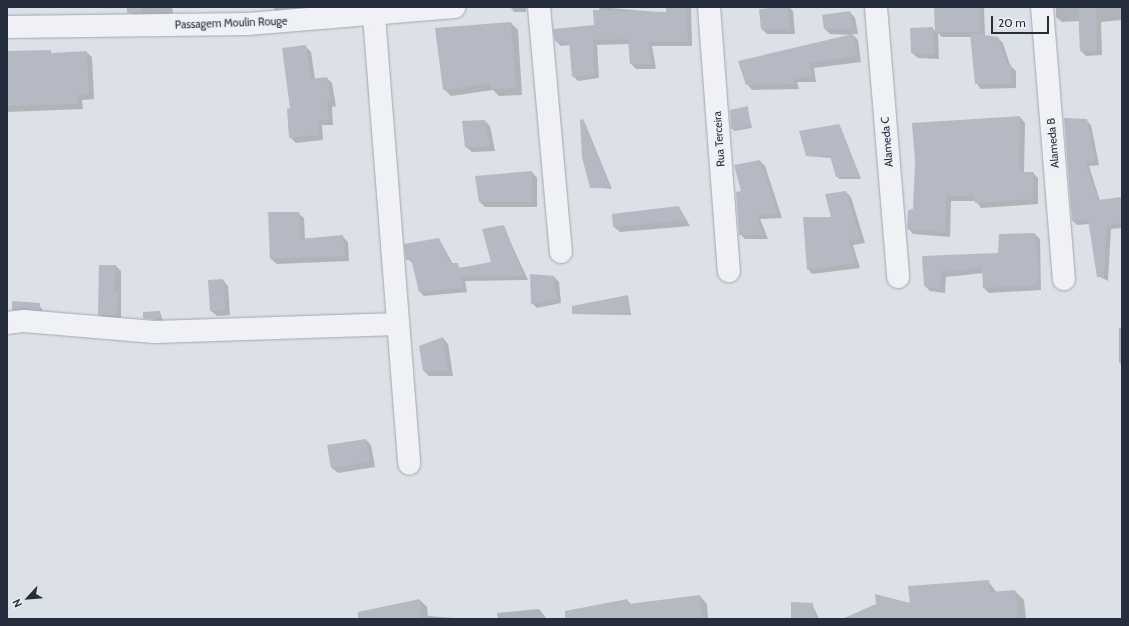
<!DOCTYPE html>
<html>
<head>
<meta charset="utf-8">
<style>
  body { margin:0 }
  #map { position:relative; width:1129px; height:626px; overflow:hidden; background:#dce0e7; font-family:Cabin,sans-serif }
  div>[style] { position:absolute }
  .shadow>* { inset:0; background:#0003 }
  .building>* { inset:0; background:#b4b9c4 }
  .roads { filter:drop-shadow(0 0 1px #a2a7b1) drop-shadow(0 0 1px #a2a7b1) }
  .minor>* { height:22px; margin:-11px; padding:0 11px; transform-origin:11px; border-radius:11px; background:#eff1f5 }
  span { translate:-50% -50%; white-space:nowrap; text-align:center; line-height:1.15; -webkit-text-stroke:3px #eceff5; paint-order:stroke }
  .street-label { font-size:11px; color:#262e3d }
  .frame { position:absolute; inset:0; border:8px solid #262e3d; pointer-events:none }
  .north { position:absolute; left:8px; top:578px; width:40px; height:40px; -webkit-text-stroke:3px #eceff5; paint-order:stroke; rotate:244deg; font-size:11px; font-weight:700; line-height:16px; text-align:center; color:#262e3d }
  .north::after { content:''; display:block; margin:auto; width:14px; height:18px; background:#262e3d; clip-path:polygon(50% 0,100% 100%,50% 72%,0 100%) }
  .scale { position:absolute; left:991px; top:16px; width:58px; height:18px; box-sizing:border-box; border:2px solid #262e3d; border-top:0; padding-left:5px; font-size:12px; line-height:14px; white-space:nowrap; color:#262e3d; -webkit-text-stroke:3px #eceff5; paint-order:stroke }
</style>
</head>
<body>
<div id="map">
  <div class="shadow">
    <div style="clip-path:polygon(128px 7px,172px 7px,173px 13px,133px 18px)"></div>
    <div style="clip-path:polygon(273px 7px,339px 7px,276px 12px)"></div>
    <div style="clip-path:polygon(510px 7px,526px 7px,526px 12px,514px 12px)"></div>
    <div style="clip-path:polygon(600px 7px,667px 13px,667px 7px,691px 7px,692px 46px,652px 46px,656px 69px,636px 69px,631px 64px,630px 44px,597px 45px,599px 78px,578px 81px,573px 76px,570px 45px,561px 46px,556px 41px,595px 26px)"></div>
    <div style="clip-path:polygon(789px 7px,793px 11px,795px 34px,767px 34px,762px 29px,760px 10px)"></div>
    <div style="clip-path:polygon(935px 7px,984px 7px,985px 36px,997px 37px,1003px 43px,1010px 65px,1016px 71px,1016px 88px,981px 89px,976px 83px,971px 37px,942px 37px,938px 33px,939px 59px,918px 58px,912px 53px,932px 28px,936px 32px)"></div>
    <div style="clip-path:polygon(1056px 7px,1122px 7px,1122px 20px,1101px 22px,1102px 55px,1086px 56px,1081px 51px,1079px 21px,1062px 22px,1056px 17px)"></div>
    <div style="clip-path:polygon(850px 12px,855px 18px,858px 34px,852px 34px,858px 40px,861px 62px,814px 68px,816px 82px,797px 82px,799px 89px,752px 90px,747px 84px,852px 35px,830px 34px,825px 29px)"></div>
    <div style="clip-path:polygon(511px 23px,518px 30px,522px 95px,499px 96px,493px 90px,451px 96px,444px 89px)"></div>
    <div style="clip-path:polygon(305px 46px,311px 52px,315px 79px,327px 78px,332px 83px,336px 106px,332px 107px,333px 125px,322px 125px,323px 140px,296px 143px,290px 137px,291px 109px)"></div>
    <div style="clip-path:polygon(50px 51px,53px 54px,86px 52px,92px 57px,94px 99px,82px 100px,83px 109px,7px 112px,7px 54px)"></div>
    <div style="clip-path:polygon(747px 107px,752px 128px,734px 131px,732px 128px)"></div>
    <div style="clip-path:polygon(1020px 117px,1025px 123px,1024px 173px,1033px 173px,1038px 178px,1038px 204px,981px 208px,976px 201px,951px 201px,950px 237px,913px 234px,908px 228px,914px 210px)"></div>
    <div style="clip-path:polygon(583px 120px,585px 123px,612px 189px,591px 187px)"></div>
    <div style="clip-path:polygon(1086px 120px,1091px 125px,1099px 165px,1089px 166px,1100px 201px,1122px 198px,1122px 228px,1111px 229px,1108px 281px,1098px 276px,1090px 224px,1077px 225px,1073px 221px)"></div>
    <div style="clip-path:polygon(485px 121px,490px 126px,495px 151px,472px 152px,466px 147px)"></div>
    <div style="clip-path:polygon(839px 125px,841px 128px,861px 179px,839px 179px,831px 158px,807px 156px)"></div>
    <div style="clip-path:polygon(760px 161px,765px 166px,782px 218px,760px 219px,768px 239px,745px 239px,740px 234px,742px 192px)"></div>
    <div style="clip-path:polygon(532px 172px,537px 178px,537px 207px,485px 207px,480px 202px,476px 177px)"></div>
    <div style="clip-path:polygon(846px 192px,851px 197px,865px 243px,853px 245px,860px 268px,812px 274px,808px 269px)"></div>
    <div style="clip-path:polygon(679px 207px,690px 226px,620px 232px,614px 227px)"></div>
    <div style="clip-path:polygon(298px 213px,304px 218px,305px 239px,342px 236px,348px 242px,349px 261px,277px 264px,271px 259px)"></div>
    <div style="clip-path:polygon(503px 226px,528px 280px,465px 281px,467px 292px,424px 296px,420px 292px,413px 263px,407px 259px,439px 239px,453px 264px,461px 268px,493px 263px)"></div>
    <div style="clip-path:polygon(1035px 234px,1040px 239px,1041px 290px,989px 293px,984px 288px,984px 273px,946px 277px,945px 293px,930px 291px,925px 286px,923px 257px,999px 254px)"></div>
    <div style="clip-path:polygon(116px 266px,121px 271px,121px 320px,104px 319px,99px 314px)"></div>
    <div style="clip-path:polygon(554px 277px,559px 282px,561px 303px,537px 308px,532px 303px)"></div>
    <div style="clip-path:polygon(223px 280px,228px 286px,230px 315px,217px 316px,211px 311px)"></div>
    <div style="clip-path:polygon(628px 296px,631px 315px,573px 314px)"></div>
    <div style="clip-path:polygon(39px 304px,45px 315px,19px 315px,13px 309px)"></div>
    <div style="clip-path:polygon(160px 312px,163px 321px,144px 318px)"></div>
    <div style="clip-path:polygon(1119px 328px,1122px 328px,1122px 365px,1119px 362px)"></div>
    <div style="clip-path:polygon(443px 338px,448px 344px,453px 376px,429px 376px,424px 371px)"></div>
    <div style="clip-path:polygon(366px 440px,371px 445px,375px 467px,338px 473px,332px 468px,329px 446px)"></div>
    <div style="clip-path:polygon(988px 581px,997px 593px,1015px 591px,1024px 600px,1026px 619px,849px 619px)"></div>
    <div style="clip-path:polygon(700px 596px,707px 604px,708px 619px,595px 619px,627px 600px,632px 605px)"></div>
    <div style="clip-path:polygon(420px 600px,427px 607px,428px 616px,467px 619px,370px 619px)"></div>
    <div style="clip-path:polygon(812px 604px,819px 619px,792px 619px)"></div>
    <div style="clip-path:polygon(539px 609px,547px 619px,498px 619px,497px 613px)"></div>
  </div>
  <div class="building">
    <div style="clip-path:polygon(127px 7px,142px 7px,142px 13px,127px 13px)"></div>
    <div style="clip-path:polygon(666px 7px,686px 7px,688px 41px,648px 42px,652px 64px,630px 64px,628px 39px,593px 40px,594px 74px,572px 77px,569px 41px,555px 41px,553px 29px,594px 25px,593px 10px,666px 12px)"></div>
    <div style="clip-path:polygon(788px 7px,790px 29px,761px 29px,759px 9px)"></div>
    <div style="clip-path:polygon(934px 7px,980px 7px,980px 32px,935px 32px)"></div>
    <div style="clip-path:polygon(1078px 7px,1096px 7px,1097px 51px,1080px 51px)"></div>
    <div style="clip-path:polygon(850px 11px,853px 29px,824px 29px,822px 15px)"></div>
    <div style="clip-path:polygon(511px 22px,516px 88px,491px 89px,490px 83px,443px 90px,435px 28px)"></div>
    <div style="clip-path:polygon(933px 27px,934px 54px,911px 53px,910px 28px)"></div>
    <div style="clip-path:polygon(970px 33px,998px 37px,1007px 64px,1011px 64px,1011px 84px,975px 84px)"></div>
    <div style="clip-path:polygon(853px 34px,856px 56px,809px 63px,812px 77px,793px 77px,795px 84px,746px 85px,738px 61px)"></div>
    <div style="clip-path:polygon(306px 45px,311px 79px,327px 77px,331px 101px,327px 102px,329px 120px,318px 120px,318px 135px,289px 138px,287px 109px,290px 108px,282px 48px)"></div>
    <div style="clip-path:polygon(51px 50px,51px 53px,87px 51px,89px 94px,77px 95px,78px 104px,7px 106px,7px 51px)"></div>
    <div style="clip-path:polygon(748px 106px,750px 126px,731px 129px,730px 110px)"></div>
    <div style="clip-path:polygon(1020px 116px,1019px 172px,1034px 172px,1033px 199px,975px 203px,974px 196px,946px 196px,945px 232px,907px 229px,908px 210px,913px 209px,915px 162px,912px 123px)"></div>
    <div style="clip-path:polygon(1064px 118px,1087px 119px,1095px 161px,1085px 162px,1098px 200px,1122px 197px,1122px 223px,1107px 225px,1104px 277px,1097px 277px,1088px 220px,1072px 221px)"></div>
    <div style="clip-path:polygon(583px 119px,610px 187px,590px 188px,582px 157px,580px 120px)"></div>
    <div style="clip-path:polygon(485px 120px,490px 146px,465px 147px,462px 121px)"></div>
    <div style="clip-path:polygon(839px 124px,860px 177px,836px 177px,830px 156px,806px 156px,799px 131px)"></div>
    <div style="clip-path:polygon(760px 160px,778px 214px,756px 215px,764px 235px,739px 235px,736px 192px,741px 191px,734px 165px)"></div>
    <div style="clip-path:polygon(532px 171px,532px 202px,479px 202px,475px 176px)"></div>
    <div style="clip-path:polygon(846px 191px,860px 239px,849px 240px,856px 263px,807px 270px,803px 217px,831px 217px,825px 194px)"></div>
    <div style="clip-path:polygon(679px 206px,685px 220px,613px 227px,612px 214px)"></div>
    <div style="clip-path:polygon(268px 212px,299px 212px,300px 239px,343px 235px,345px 256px,270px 259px)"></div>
    <div style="clip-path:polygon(504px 225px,524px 276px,461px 277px,463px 288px,419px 292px,411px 259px,406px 260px,404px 244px,439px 238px,451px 263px,458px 263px,459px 268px,491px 262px,482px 229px)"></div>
    <div style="clip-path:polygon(1035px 233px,1039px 272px,1036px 285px,983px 288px,982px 268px,941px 272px,940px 289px,924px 286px,922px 256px,998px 253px,999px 234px)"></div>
    <div style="clip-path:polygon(99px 265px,116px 265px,114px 293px,118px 294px,117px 316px,98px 315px)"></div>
    <div style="clip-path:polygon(530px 274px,554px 276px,557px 298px,531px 304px)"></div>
    <div style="clip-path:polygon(223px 279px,225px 310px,210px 311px,208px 280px)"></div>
    <div style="clip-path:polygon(628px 295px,629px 313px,572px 314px,572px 306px)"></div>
    <div style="clip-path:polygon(12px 301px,40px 303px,40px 310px,12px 310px)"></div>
    <div style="clip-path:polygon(160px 311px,161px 319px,143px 318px,143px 312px)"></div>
    <div style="clip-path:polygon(443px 337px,448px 371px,423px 371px,419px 346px)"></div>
    <div style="clip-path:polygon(366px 439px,370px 462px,331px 468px,327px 445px)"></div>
    <div style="clip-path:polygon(989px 580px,990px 592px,1015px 590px,1019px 619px,842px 619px,876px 604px,875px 594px,910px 603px,908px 586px)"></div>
    <div style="clip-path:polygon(700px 595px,702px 619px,565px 619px,565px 611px,628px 599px,628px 604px)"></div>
    <div style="clip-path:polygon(420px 599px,421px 619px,358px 619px,358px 612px)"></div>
    <div style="clip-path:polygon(791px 602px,813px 603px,815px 619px,791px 619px)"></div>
  </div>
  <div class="roads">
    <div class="minor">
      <div style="left:539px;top:7px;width:246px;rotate:84.9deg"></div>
      <div style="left:709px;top:7px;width:265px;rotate:85.7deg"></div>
      <div style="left:876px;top:7px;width:271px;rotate:85.3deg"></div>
      <div style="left:1042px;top:7px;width:273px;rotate:85.4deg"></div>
      <div style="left:374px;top:16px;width:449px;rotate:85.5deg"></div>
      <div style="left:7px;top:27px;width:241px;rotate:-0.7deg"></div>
      <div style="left:248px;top:24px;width:207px;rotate:-4.7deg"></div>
      <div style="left:7px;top:323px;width:17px;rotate:-7deg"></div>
      <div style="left:24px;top:321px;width:131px;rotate:4.8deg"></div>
      <div style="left:155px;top:332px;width:243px;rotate:-1.9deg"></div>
    </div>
  </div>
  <div class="street-label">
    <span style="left:231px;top:23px;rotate:-2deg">Passagem Moulin Rouge</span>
    <span style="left:719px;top:139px;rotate:-94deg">Rua Terceira</span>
    <span style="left:887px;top:142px;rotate:-95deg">Alameda C</span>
    <span style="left:1053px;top:143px;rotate:-95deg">Alameda B</span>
  </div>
  <div class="frame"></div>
  <div class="north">N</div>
  <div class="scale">20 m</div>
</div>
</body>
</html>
